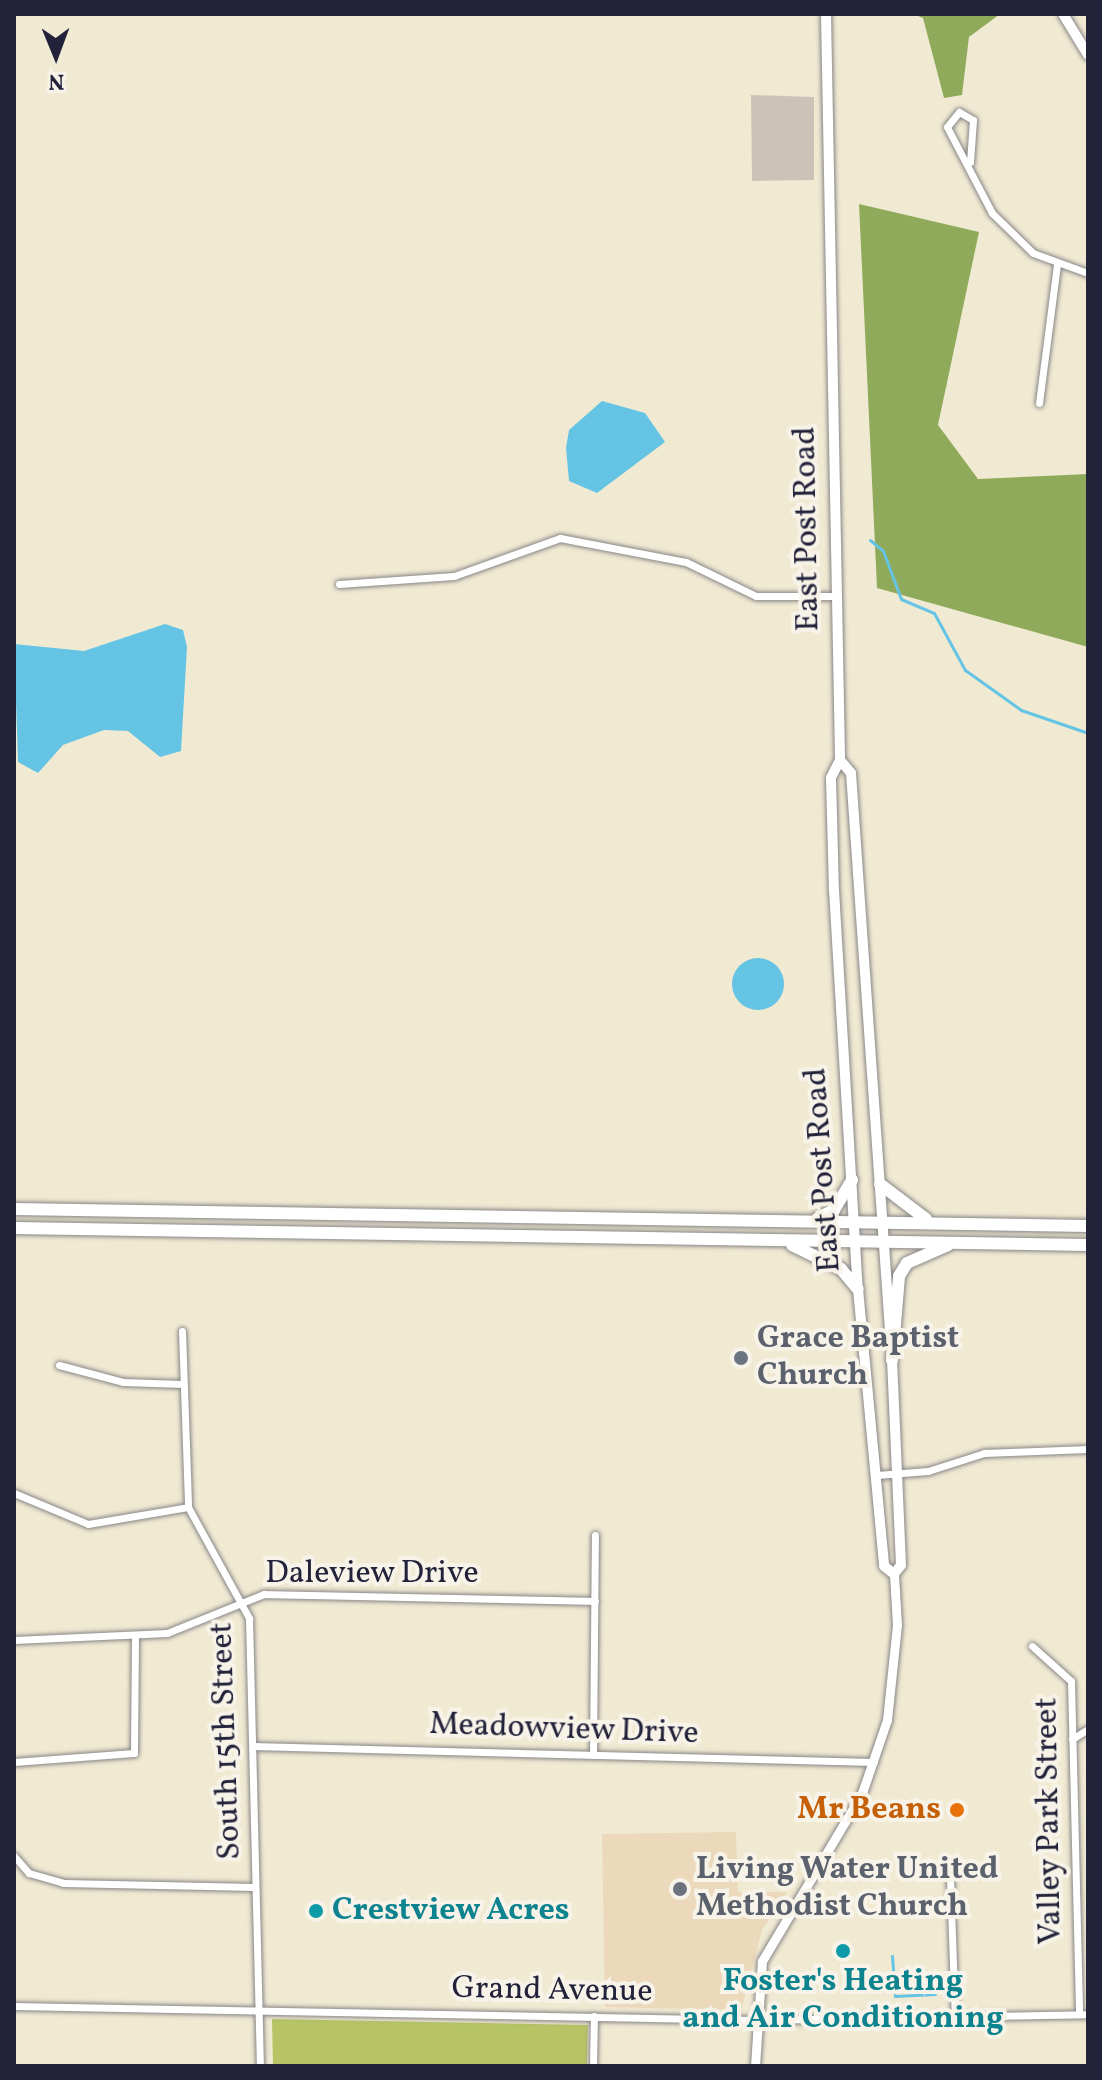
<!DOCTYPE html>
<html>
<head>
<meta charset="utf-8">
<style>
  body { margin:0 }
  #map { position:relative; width:1102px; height:2080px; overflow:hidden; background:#f0ead3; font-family:Vollkorn,serif }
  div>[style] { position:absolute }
  .built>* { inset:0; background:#ecd8ba }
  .industrial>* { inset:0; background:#cbc3b8 }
  .green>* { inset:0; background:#b6c466 }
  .forest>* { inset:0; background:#90aa5b }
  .water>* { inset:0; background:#65c4e4 }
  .round { border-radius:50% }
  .stream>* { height:3px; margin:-1.5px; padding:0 1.5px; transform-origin:1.5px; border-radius:1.5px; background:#65c4e4 }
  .roads { filter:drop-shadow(0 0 2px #898687) drop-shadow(0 0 2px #898687) }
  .minor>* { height:7px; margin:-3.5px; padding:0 3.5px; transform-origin:3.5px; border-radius:3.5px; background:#fff }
  .tertiary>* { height:9px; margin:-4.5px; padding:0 4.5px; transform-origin:4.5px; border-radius:4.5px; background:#fff }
  .secondary>* { height:10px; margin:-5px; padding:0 5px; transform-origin:5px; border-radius:5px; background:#fff }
  .trunk>* { height:12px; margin:-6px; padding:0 6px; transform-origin:6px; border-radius:6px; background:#fff }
  .dots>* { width:22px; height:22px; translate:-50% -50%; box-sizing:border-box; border:4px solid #f7f3e8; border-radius:50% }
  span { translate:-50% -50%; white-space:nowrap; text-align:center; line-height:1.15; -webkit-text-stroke:8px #f7f3e8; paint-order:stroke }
  .street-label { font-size:32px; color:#22223b }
  .worship-label { font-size:32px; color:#5b616d; font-weight:700 }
  .left { translate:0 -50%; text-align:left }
  .food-label { font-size:32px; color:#c56008; font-weight:700 }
  .right { translate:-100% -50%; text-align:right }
  .culture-label { font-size:32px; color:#0d838f; font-weight:700 }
  .frame { position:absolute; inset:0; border:16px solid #22223b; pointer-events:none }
  .north { position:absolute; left:16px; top:16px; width:80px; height:80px; -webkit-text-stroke:6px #f7f3e8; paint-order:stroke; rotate:179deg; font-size:22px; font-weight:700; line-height:32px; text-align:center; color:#22223b }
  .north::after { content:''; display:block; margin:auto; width:28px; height:36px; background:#22223b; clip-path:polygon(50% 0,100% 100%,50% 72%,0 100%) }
</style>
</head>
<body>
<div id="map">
  <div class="built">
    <div style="clip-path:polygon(736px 1832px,738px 1892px,787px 1892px,762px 1930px,741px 2010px,605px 2007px,602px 1834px)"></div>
  </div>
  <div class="industrial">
    <div style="clip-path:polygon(751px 95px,814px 97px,814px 180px,752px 181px)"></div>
  </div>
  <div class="green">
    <div style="clip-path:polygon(272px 2019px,588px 2025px,587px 2066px,273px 2066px)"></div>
  </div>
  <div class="forest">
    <div style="clip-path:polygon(913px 14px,1000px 14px,969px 37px,962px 95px,944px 98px,923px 18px)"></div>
    <div style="clip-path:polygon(859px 204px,979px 232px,938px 425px,978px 479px,1088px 474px,1088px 647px,877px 588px)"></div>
  </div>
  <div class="water">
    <div style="clip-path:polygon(602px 401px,645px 413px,665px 442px,597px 493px,569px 481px,566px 448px,569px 430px)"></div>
    <div style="clip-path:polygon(165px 624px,183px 630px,187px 647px,181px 751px,160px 757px,128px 731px,104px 730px,63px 745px,38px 773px,18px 762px,14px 644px,84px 651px)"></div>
    <div class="round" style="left:732px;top:958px;width:52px;height:52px"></div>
  </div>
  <div class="stream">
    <div style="left:870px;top:540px;width:17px;rotate:40deg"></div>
    <div style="left:883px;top:551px;width:51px;rotate:69.4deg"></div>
    <div style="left:901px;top:599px;width:36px;rotate:23deg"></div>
    <div style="left:934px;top:613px;width:65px;rotate:61.5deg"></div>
    <div style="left:965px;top:670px;width:69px;rotate:35.5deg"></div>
    <div style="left:1021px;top:710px;width:71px;rotate:18.9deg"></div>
    <div style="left:892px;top:1956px;width:40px;rotate:85.7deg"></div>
    <div style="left:895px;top:1996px;width:40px;rotate:-2.9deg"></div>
  </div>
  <div class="roads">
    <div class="minor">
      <div style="left:970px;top:162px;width:42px;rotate:-85.9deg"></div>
      <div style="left:973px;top:120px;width:16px;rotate:-150deg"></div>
      <div style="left:959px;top:112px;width:19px;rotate:129deg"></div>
      <div style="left:947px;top:127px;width:97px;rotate:62.4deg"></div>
      <div style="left:992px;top:213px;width:57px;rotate:44.3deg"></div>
      <div style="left:1033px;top:253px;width:59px;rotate:20deg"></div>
      <div style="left:1039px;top:403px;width:139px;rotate:-82.6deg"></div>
      <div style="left:339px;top:584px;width:115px;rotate:-4deg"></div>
      <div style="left:454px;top:576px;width:113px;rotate:-19.7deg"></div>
      <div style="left:560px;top:538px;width:128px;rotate:10.8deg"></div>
      <div style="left:686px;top:562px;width:78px;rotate:25.9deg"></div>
      <div style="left:756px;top:596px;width:80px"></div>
      <div style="left:182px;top:1331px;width:176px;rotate:88deg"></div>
      <div style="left:188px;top:1507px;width:127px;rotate:61.2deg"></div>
      <div style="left:249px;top:1618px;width:448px;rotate:88.6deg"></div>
      <div style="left:59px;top:1365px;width:66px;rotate:14.9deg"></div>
      <div style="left:123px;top:1382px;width:60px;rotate:1.9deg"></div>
      <div style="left:877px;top:1475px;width:51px;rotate:-4.5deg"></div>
      <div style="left:928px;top:1471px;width:59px;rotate:-17.8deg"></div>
      <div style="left:984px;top:1453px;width:104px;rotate:-2.2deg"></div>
      <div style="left:14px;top:1493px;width:80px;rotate:22.7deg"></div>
      <div style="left:88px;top:1524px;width:101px;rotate:-9.6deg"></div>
      <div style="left:14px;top:1640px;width:153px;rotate:-2.6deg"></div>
      <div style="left:167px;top:1633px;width:105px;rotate:-21.9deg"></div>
      <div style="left:264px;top:1594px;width:331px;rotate:1.2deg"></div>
      <div style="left:1032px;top:1646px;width:52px;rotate:41.9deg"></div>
      <div style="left:1071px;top:1681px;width:333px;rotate:88.6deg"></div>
      <div style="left:1072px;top:1739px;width:19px;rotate:-32deg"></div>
      <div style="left:253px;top:1746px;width:621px;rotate:1.48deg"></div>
      <div style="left:593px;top:1755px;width:220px;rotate:-89.5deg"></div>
      <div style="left:14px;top:1762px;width:120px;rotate:-4.3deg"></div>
      <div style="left:134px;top:1753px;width:114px;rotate:-89.5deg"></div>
      <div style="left:14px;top:1856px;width:23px;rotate:49deg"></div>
      <div style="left:29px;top:1873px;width:35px;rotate:16deg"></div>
      <div style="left:63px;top:1883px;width:192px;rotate:1.2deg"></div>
      <div style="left:950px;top:1878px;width:140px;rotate:88deg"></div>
      <div style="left:14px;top:2006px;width:741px;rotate:1.08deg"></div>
      <div style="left:755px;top:2020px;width:333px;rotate:-1deg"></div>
      <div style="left:593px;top:2066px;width:50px;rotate:-88.9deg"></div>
    </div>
    <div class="tertiary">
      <div style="left:755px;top:2066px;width:105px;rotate:-86.2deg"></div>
      <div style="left:762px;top:1961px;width:196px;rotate:-59.2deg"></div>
      <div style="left:862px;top:1793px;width:77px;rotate:-71.1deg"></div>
      <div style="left:887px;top:1720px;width:96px;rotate:-84deg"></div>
      <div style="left:897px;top:1625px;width:51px;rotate:-93.4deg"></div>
    </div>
    <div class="secondary">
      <div style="left:826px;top:14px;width:746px;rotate:88.92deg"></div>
      <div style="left:840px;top:760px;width:20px;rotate:117deg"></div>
      <div style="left:831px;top:778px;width:112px;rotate:88.5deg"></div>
      <div style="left:834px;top:890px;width:400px;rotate:86.6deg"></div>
      <div style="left:858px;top:1289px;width:278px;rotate:84.6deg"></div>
      <div style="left:884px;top:1566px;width:13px;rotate:39deg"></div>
      <div style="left:894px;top:1574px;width:11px;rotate:-52deg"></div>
      <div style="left:901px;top:1565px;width:210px;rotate:-92.5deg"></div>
      <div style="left:1063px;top:14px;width:48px;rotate:58.6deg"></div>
      <div style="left:840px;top:760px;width:17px;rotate:50deg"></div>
      <div style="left:851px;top:773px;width:559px;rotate:86deg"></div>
    </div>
    <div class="trunk">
      <div style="left:880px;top:1184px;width:58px;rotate:37.3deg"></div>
      <div style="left:14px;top:1209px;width:1074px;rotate:0.91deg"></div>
      <div style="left:818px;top:1218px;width:18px;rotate:-27deg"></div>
      <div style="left:834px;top:1210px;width:35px;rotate:-59deg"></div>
      <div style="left:14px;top:1228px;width:1074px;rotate:0.91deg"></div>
      <div style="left:792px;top:1245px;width:55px;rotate:26.1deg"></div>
      <div style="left:841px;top:1269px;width:26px;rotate:50deg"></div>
      <div style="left:892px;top:1360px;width:84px;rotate:-85.2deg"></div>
      <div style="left:899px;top:1276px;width:15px;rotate:-58deg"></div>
      <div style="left:907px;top:1263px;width:45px;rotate:-23.7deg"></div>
    </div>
  </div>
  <div class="dots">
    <div style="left:741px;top:1358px;background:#6b7280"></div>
    <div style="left:957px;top:1810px;background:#e8710a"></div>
    <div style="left:680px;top:1889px;background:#6b7280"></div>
    <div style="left:316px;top:1911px;background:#0f9aa8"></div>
    <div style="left:843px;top:1951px;background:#0f9aa8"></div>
  </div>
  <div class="street-label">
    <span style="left:808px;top:529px;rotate:-91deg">East Post Road</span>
    <span style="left:824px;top:1170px;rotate:-94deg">East Post Road</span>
    <span style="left:372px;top:1574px">Daleview Drive</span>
    <span style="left:564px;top:1730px;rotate:2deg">Meadowview Drive</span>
    <span style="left:227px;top:1741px;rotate:-92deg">South 15th Street</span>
    <span style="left:1050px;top:1821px;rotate:-91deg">Valley Park Street</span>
    <span style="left:552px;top:1991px;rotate:1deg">Grand Avenue</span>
  </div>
  <div class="worship-label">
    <span class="left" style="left:757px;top:1358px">Grace Baptist<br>Church</span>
    <span class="left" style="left:696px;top:1889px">Living Water United<br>Methodist Church</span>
  </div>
  <div class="food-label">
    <span class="right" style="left:941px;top:1810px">Mr Beans</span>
  </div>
  <div class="culture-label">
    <span class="left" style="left:332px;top:1911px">Crestview Acres</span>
    <span style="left:843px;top:2001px">Foster's Heating<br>and Air Conditioning</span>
  </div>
  <div class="frame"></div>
  <div class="north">N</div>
</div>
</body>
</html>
